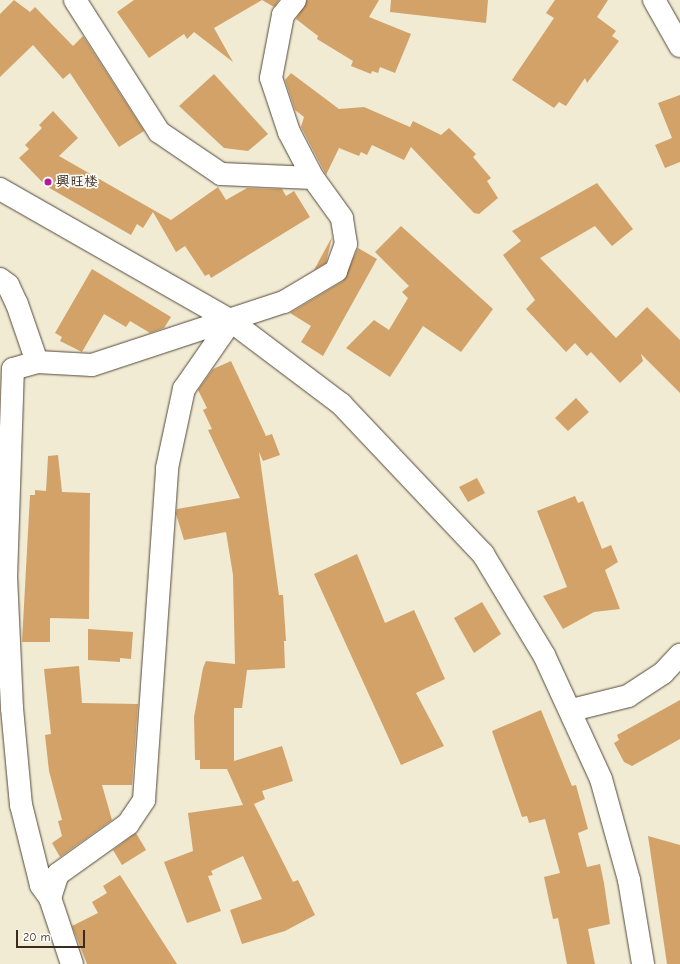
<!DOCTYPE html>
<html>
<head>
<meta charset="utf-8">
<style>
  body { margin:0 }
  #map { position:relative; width:680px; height:964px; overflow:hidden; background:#f1ebd4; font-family:"Comic Neue","Klee One",sans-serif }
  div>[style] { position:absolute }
  .building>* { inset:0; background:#d2a269 }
  .roads { filter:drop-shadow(0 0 1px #564739) drop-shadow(0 0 1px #564739) }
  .minor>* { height:22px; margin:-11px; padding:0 11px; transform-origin:11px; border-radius:11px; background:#fff }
  .dots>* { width:11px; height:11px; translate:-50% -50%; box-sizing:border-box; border:2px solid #fdfcf7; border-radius:50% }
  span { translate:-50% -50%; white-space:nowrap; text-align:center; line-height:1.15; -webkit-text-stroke:3.5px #fdfcf7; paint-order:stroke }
  .poi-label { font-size:14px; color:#3b2a1e; font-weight:700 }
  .left { translate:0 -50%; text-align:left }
  .scale { position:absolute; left:16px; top:930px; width:69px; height:18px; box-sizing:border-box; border:2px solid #3b2a1e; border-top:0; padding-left:5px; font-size:12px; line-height:14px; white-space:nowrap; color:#3b2a1e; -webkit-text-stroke:3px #fdfcf7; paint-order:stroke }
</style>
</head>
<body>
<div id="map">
  <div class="building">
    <div style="clip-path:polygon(14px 0,30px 12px,35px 7px,73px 46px,83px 36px,144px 131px,119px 147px,70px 73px,63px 79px,33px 45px,0 77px,0 14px)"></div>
    <div style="clip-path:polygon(134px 0,279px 0,274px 7px,262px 0,214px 28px,233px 62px,194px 32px,187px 39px,184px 34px,149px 58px,117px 12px)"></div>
    <div style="clip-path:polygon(307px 0,379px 0,369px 17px,411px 34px,395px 73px,380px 67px,378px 73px,372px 71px,371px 74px,351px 66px,353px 61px,317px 39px,318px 36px,296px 19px)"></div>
    <div style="clip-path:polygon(391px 0,488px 0,486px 23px,390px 12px)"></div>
    <div style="clip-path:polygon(555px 0,608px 0,597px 17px,616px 31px,612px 36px,619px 41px,587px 83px,585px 78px,566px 106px,559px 102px,554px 108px,512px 80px,554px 18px,546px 13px)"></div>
    <div style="clip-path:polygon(291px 73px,339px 109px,364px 107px,410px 127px,413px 121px,441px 135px,449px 128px,476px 154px,473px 157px,491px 178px,487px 181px,498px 198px,479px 214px,474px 213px,411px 147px,404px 160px,372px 145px,367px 155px,361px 152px,359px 156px,339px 148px,326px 175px,301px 127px,304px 117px,295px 110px,285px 80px)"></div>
    <div style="clip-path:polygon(214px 74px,268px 134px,248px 151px,224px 148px,179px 106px)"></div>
    <div style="clip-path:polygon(680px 95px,680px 162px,665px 168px,655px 145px,672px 138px,658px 103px)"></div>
    <div style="clip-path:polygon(53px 111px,78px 138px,59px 156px,171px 220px,218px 187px,226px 200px,247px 188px,282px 189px,286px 196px,294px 191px,310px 217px,211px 278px,209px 274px,205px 276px,185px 246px,176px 252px,153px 212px,143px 228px,137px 224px,131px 235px,46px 186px,19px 158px,29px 149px,25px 145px,42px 128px,39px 125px)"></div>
    <div style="clip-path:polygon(597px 183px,633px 229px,612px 246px,595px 226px,540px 258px,616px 338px,647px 307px,680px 340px,680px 393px,641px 354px,643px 361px,620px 383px,591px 352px,587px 356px,575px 343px,566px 352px,526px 309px,535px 300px,503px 255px,521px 241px,512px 231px)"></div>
    <div style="clip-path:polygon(401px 226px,493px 309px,461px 352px,423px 326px,390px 377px,346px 348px,374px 320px,389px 330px,408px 298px,402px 292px,409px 286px,375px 252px)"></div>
    <div style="clip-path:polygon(332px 237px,326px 263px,314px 270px)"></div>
    <div style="clip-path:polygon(358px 248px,377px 259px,323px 356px,301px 342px,311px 326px,290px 313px,343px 281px)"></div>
    <div style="clip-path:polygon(92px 269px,171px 317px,164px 328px,150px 333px,130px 321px,126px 327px,104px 314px,82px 352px,60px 341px,62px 337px,55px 333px)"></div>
    <div style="clip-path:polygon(231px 361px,266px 436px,272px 434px,280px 455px,263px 461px,259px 452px,279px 595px,283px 595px,286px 641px,284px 641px,285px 668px,247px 670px,242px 708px,234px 708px,234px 761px,282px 746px,293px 781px,262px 791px,265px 799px,254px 804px,293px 882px,298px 880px,315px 915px,285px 931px,242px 944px,230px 910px,262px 899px,243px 856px,211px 871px,213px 875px,208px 876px,221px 911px,187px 923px,164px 862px,193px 851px,188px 813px,243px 805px,227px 769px,200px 769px,200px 760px,195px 760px,194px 717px,203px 668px,206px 661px,235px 664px,233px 575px,226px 532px,184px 540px,176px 514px,177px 509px,240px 498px,208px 430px,212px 429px,203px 410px,207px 408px,198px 390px,213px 369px)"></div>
    <div style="clip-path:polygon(576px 398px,589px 412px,568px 431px,555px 418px)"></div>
    <div style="clip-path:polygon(58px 455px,62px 492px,90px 493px,89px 619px,50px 618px,50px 642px,22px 642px,30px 495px,35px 495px,35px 490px,46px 491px,48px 456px)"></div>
    <div style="clip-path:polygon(477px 478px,485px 493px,468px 502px,459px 487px)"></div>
    <div style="clip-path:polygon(575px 496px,578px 503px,583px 501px,602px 549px,611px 545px,618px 562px,605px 570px,620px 609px,594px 612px,563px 629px,543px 596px,567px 587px,537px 511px)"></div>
    <div style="clip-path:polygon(357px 554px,385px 623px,414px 610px,445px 679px,416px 693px,444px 746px,401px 765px,314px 574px)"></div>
    <div style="clip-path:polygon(482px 602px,501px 634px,474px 653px,454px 618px)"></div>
    <div style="clip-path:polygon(88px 629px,133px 632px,131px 659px,120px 658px,120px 662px,88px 660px)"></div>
    <div style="clip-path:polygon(79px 666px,82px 703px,138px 704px,132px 785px,102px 785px,112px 820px,60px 857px,52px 843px,62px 836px,58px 821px,62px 820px,49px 771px,45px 735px,51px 734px,44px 669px)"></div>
    <div style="clip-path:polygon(680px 700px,680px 739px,632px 766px,624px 762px,614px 743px,619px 740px,617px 735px)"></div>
    <div style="clip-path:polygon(541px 710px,572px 786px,576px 785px,588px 829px,578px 833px,587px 867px,600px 864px,604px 883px,610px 924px,588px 929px,595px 964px,567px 964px,558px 918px,553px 919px,544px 877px,560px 873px,545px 819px,529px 823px,527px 816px,522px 817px,492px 731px)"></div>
    <div style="clip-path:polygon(136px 833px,146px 850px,122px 865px,113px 850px)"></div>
    <div style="clip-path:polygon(648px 836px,680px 845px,680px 964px,667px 964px)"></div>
    <div style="clip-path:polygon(120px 875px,177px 964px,87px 964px,72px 926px,98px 913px,92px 902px,107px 893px,103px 886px)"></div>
  </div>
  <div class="roads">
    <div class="minor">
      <div style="left:75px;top:0;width:156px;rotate:57.5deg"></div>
      <div style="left:159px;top:132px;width:75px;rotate:34.1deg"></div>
      <div style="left:221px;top:174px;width:92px;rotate:2.5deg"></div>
      <div style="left:654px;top:0;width:53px;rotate:60.5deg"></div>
      <div style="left:0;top:189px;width:266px;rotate:29.7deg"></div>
      <div style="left:231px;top:321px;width:138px;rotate:37deg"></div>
      <div style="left:341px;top:404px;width:207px;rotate:46.6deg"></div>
      <div style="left:483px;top:554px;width:118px;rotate:58.9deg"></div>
      <div style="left:544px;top:655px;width:136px;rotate:65.3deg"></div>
      <div style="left:601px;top:779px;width:105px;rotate:74.5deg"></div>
      <div style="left:629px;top:880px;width:85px;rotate:80.5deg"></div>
      <div style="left:0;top:279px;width:10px;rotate:37deg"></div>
      <div style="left:8px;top:285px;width:21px;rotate:65deg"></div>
      <div style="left:17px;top:304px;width:61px;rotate:71deg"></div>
      <div style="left:572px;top:710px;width:58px;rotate:-14deg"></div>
      <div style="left:628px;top:696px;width:42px;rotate:-33.3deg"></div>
      <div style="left:663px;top:673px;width:25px;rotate:-47deg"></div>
      <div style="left:50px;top:898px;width:16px;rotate:-125deg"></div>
      <div style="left:41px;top:885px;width:82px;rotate:-104deg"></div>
      <div style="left:21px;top:805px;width:97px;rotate:-95.3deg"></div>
      <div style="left:12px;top:708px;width:130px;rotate:-92.6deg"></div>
      <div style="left:6px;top:578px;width:209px;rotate:-88.1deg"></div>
      <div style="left:13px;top:369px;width:25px;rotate:-16deg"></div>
      <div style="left:37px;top:362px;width:55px;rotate:3.1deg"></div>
      <div style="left:92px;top:365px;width:202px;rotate:-18.2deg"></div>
      <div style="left:284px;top:302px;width:61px;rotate:-30.8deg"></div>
      <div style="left:336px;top:271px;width:29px;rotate:-70deg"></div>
      <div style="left:346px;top:244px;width:26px;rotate:-99deg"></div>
      <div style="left:342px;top:218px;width:49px;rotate:-125.9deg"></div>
      <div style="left:313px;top:178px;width:52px;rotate:-117.6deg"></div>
      <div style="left:289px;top:132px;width:57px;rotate:-108.4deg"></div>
      <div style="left:271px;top:78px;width:64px;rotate:-79.2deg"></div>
      <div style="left:283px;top:15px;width:19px;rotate:-51deg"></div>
      <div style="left:72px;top:964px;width:70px;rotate:-108.4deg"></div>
      <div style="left:50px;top:898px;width:25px;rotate:-72deg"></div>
      <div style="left:58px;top:874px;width:86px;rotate:-35.5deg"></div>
      <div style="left:128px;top:824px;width:29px;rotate:-56deg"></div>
      <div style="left:144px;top:800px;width:333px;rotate:-86deg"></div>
      <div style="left:167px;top:468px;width:81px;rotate:-77.9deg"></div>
      <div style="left:184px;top:389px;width:83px;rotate:-55.3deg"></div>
    </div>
  </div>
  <div class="dots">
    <div style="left:48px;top:182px;background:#b5179e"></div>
  </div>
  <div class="poi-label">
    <span class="left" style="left:56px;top:182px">興旺楼</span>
  </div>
  <div class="scale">20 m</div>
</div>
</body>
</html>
